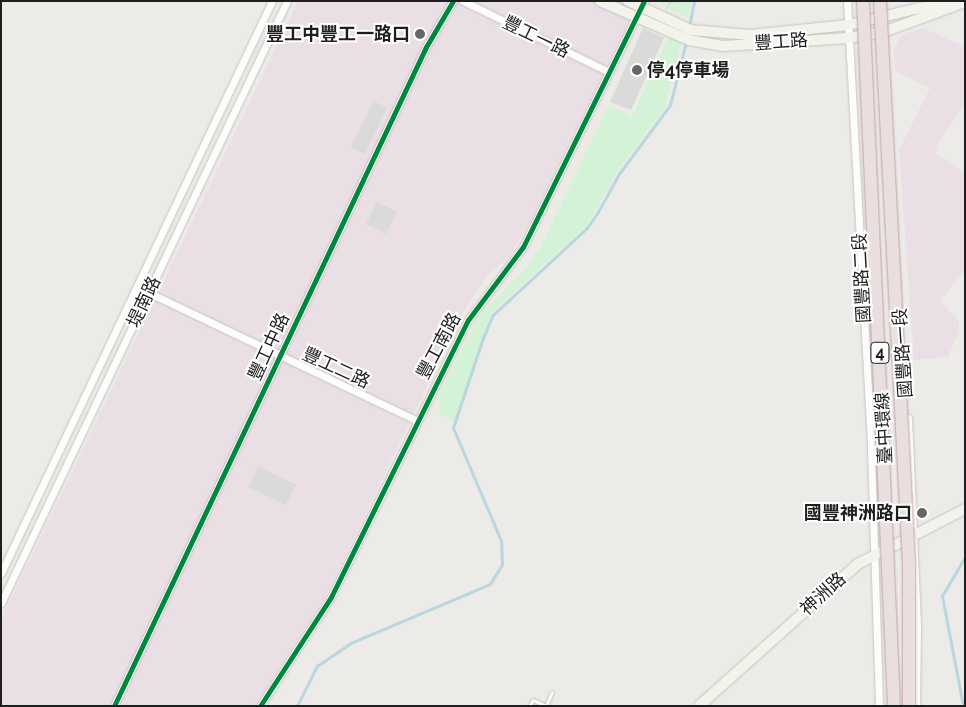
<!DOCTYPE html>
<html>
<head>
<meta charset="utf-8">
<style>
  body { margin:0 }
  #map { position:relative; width:966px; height:707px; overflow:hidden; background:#ecebe7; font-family:Raleway,"Noto Sans TC",sans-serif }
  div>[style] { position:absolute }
  .industrial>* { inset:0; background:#eadfe5 }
  .religious>* { inset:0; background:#dadad8 }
  .park>* { inset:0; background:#d4f3d6 }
  .stream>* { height:2.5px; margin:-1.25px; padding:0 1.25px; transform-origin:1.25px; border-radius:1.25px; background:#bad6e0 }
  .path>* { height:1px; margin-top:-0.5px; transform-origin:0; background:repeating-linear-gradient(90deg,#d6c9c6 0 2.5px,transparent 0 5px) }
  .roads { filter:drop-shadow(0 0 1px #c5c4c3) drop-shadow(0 0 1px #c5c4c3) }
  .lane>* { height:3px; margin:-1.5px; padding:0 1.5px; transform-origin:1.5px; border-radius:1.5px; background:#fcfcfb }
  .street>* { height:7px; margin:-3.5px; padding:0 3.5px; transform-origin:3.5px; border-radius:3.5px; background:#fcfcfb }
  .secondary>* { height:10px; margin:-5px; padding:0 5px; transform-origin:5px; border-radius:5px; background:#f2f3ea }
  .bridges { filter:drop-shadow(0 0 1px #c29da6) drop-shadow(0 0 1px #c29da6) }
  .highway-bridge>* { height:12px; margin:-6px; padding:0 6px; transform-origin:6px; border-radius:6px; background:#eadfdf }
  .cycleway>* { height:5px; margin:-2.5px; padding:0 2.5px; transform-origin:2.5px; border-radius:2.5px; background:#00873e }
  .dots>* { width:14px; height:14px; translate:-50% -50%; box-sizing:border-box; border:2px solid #fff; border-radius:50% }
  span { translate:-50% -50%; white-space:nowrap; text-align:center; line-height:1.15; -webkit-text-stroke:4px #fff; paint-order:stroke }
  .shield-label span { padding:1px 4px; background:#fff; border:1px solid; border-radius:4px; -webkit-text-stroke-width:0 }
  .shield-label { font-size:16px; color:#1e1e1e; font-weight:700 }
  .poi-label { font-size:18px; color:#1e1e1e; font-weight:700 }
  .right { translate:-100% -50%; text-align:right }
  .left { translate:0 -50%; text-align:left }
  .street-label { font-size:18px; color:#1e1e1e }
  .frame { position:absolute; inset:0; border:2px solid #1e1e1e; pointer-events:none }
</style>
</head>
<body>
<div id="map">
  <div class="industrial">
    <div style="clip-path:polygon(298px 1px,639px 1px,530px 222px,509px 257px,488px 275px,461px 315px,325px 598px,254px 706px,1px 706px,1px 620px)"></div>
    <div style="clip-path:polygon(923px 28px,965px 47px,965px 103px,938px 143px,936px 154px,965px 173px,965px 270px,940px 301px,959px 321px,959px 331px,948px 357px,914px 360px,899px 150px,930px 88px,895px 71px,894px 48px,901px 35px)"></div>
  </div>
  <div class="religious">
    <div style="clip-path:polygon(643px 28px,664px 38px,631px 110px,610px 102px)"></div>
    <div style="clip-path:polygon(374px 101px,387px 108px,365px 154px,351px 147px)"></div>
    <div style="clip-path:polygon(377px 202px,397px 212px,386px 234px,366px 224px)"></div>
    <div style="clip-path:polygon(258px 466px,296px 485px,286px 505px,248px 487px)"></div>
  </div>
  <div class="park">
    <div style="clip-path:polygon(661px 1px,691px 1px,688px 18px,663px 6px)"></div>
    <div style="clip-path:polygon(669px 36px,681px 42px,665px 107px,616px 174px,586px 226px,491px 313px,455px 421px,441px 415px,438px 397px,478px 317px,526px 268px,540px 248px,609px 105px,632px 116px)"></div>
  </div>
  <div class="stream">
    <div style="left:689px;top:27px;width:26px;rotate:-79deg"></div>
    <div style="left:297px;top:706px;width:45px;rotate:-63.4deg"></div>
    <div style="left:317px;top:666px;width:41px;rotate:-34.1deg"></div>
    <div style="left:351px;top:643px;width:151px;rotate:-23deg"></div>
    <div style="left:490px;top:584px;width:22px;rotate:-58deg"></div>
    <div style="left:502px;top:565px;width:24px;rotate:-92deg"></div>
    <div style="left:501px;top:541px;width:123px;rotate:-113deg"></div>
    <div style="left:453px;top:428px;width:95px;rotate:-71.6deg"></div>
    <div style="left:483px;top:338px;width:25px;rotate:-67deg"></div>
    <div style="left:493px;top:315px;width:128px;rotate:-42.8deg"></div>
    <div style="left:587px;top:228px;width:19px;rotate:-55deg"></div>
    <div style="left:598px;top:212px;width:43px;rotate:-61.1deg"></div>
    <div style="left:619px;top:174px;width:86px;rotate:-53.5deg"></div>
    <div style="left:670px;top:105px;width:65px;rotate:-75.7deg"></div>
    <div style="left:963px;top:706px;width:112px;rotate:-100.8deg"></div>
    <div style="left:942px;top:596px;width:45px;rotate:-59.5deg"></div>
  </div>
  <div class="path">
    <div style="left:666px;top:9px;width:8px;rotate:-60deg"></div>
    <div style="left:670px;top:2px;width:8px;rotate:-7deg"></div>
  </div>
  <div class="roads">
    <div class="lane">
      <div style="left:529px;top:706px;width:7px;rotate:-56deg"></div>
      <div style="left:533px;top:700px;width:14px;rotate:25deg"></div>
      <div style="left:546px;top:706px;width:15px;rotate:-67deg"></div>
    </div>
    <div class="street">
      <div style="left:463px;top:1px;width:162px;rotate:25.9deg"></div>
      <div style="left:847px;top:1px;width:449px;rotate:86.9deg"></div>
      <div style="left:871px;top:449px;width:257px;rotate:88.2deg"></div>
      <div style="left:137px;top:287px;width:309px;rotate:25.5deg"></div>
      <div style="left:908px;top:418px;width:209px;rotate:87.5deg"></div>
      <div style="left:917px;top:627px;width:79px;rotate:90.7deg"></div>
      <div style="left:1px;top:573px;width:633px;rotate:-64.65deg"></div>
      <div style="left:1px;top:603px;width:666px;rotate:-64.59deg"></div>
      <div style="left:114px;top:706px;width:729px;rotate:-64.67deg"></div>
      <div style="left:426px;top:47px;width:53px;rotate:-59.6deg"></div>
      <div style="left:260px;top:706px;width:130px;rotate:-56.9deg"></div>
      <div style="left:331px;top:597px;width:309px;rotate:-63.7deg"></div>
      <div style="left:468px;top:320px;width:91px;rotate:-53deg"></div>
      <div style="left:523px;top:247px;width:274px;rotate:-63.8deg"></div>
    </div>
    <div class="secondary">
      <div style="left:600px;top:1px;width:97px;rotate:23.7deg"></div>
      <div style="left:689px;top:40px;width:35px;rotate:10deg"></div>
      <div style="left:723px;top:46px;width:125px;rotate:-3.7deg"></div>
      <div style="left:848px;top:38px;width:39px;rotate:-10deg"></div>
      <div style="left:886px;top:31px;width:84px;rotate:-20.2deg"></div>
      <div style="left:628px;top:1px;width:69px;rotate:24.7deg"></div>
      <div style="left:691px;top:30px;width:59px;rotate:4.8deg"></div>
      <div style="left:750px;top:35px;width:99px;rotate:-5.8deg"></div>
      <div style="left:848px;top:25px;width:104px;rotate:-13.4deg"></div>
      <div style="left:699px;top:706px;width:213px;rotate:-41.8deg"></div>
      <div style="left:858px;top:564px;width:120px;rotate:-27.2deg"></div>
    </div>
  </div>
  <div class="bridges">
    <div class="highway-bridge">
      <div style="left:863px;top:1px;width:706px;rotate:87.48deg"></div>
      <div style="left:880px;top:1px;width:563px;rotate:87.05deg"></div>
      <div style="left:909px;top:563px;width:143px;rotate:90deg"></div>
    </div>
  </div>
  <div class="cycleway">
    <div style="left:114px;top:706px;width:729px;rotate:-64.67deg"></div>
    <div style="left:426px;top:47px;width:53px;rotate:-59.6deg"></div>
    <div style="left:260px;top:706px;width:130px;rotate:-56.9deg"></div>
    <div style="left:331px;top:597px;width:309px;rotate:-63.7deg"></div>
    <div style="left:468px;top:320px;width:91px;rotate:-53deg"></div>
    <div style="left:523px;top:247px;width:274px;rotate:-63.8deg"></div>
  </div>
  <div class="dots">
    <div style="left:420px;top:34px;background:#666664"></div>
    <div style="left:637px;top:70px;background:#666664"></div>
    <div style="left:922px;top:513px;background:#666664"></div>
  </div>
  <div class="shield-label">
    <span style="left:880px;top:353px">4</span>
  </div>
  <div class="poi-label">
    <span class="right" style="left:410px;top:34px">豐工中豐工一路口</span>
    <span class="left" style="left:647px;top:70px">停4停車場</span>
    <span class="right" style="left:912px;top:513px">國豐神洲路口</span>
  </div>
  <div class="street-label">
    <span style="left:536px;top:37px;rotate:26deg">豐工一路</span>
    <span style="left:781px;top:42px;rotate:-4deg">豐工路</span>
    <span style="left:862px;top:278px;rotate:-93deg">國豐路二段</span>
    <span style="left:144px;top:302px;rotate:-65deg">堤南路</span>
    <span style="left:439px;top:346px;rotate:-62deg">豐工南路</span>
    <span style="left:269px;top:347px;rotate:-65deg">豐工中路</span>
    <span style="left:903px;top:353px;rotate:-94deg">國豐路一段</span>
    <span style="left:336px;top:368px;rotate:25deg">豐工二路</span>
    <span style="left:884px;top:428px;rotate:-93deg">臺中環線</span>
    <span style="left:823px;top:594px;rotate:-42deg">神洲路</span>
  </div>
  <div class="frame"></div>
</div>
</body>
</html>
